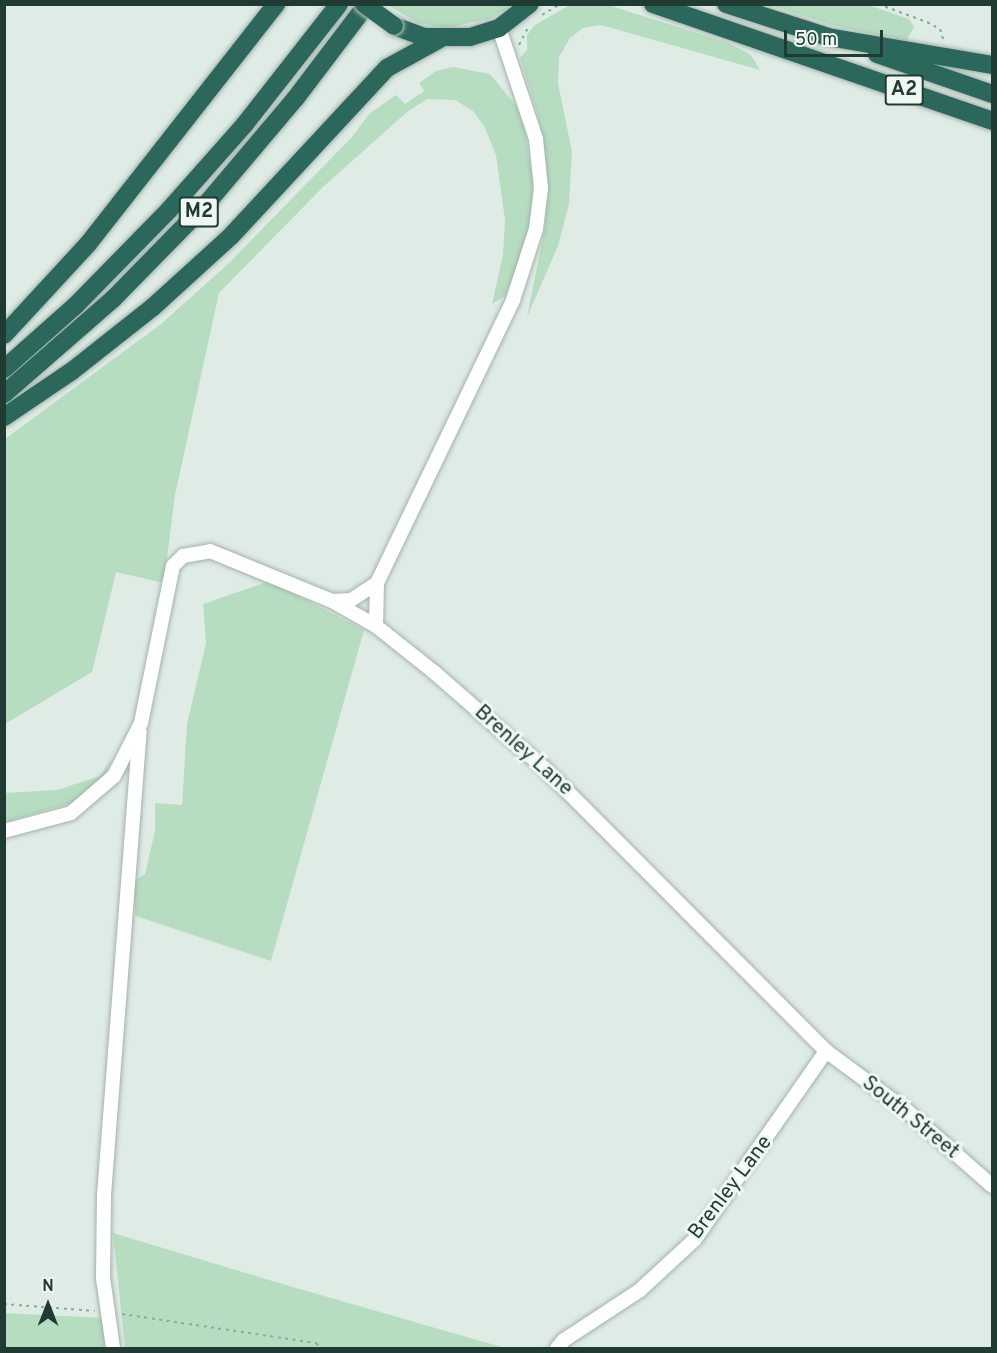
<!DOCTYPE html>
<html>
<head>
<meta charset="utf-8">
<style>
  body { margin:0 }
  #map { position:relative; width:997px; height:1353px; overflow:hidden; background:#dfebe5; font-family:Overpass,sans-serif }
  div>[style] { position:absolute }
  .green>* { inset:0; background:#b7ddc1 }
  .path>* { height:2px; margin-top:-1px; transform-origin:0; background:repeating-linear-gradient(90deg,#7eafa0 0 3px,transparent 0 7.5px) }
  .roads { filter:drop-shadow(0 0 2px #a2b3ac) drop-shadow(0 0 2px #a2b3ac) }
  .minor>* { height:14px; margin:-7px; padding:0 7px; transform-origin:7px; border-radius:7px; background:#fff }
  .highway>* { height:18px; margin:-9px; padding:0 9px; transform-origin:9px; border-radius:9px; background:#2b675b }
  .bridges { filter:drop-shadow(0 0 2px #c0c8c6) drop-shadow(0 0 2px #c0c8c6) }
  .highway-bridge>* { height:18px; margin:-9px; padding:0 9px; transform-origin:9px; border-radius:9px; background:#2b675b }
  span { translate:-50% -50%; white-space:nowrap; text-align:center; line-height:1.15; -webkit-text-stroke:6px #eff7f3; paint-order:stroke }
  .shield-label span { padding:2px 4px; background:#eff7f3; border:2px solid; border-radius:4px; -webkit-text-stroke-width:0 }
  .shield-label { font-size:20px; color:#1f3b34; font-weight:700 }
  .street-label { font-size:21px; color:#1f3b34 }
  .frame { position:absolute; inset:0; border:6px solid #1f3b34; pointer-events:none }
  .north { position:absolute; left:18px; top:1275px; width:60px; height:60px; -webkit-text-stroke:4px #eff7f3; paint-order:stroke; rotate:0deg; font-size:16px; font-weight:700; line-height:24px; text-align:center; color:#1f3b34 }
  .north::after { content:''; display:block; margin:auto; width:21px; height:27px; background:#1f3b34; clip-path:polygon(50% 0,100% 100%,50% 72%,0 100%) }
  .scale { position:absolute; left:784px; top:30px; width:99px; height:27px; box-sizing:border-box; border:3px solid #1f3b34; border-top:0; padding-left:8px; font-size:18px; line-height:21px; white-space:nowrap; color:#1f3b34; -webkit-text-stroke:4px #eff7f3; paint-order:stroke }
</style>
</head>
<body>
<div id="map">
  <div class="green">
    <div style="clip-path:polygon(388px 5px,388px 4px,513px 5px,489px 19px,446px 28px,418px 23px)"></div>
    <div style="clip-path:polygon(570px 5px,608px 5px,729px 43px,751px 55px,760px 70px,601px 25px,583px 28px,570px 38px,559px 57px,558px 83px,572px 152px,569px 204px,558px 246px,527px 317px,544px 232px,548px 187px,539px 119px,520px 58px,527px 50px,527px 35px,535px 25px)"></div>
    <div style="clip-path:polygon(769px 5px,868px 5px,909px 19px,914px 27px,906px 41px,832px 25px)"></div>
    <div style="clip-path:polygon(453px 67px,490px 74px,517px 107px,525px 130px,533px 182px,532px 215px,520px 261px,505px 296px,492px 304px,503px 255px,505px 220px,496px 155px,484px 126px,473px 111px,455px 100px,427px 99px,407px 112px,323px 187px,219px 293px,175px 495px,164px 583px,116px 572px,92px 672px,5px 724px,5px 439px,161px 324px,228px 264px,352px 137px,369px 114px,396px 95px,405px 104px,424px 91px,419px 83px,436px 71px)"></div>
    <div style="clip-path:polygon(270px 581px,364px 630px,271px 961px,136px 916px,132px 882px,145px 874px,155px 831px,155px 803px,182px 805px,187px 724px,206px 643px,203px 604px)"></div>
    <div style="clip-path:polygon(112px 758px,99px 786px,82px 800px,5px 822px,5px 793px,57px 790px,100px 776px)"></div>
    <div style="clip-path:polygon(113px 1233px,279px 1283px,505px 1348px,125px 1348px)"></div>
    <div style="clip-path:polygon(5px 1313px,104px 1318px,113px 1348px,5px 1348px)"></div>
  </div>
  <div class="path">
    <div style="left:878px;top:4px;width:52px;rotate:20.2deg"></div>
    <div style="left:927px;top:22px;width:15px;rotate:28deg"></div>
    <div style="left:940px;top:29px;width:14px;rotate:73deg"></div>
    <div style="left:542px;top:15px;width:21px;rotate:-31deg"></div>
    <div style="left:519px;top:45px;width:20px;rotate:-63deg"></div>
    <div style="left:4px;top:1304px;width:91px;rotate:4.4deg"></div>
    <div style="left:122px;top:1314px;width:196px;rotate:8.5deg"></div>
    <div style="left:316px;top:1343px;width:7px;rotate:45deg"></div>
  </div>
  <div class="roads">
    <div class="minor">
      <div style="left:332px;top:601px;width:19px;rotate:-3deg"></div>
      <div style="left:351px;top:600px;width:31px;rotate:-33deg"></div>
      <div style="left:376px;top:626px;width:43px;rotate:-88.7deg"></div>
      <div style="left:377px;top:583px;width:314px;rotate:-64.3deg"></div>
      <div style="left:513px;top:300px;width:75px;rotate:-72.1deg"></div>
      <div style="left:536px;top:229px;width:41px;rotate:-83deg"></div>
      <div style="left:541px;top:188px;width:49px;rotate:-95.8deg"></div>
      <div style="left:536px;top:139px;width:117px;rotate:-108.4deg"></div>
      <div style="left:4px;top:831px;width:69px;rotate:-15deg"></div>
      <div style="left:71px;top:813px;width:57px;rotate:-40.7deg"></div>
      <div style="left:114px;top:776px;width:59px;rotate:-63deg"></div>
      <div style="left:141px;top:723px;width:160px;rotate:-78.5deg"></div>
      <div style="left:173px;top:566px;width:14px;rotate:-45deg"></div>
      <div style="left:183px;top:556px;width:27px;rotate:-10deg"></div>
      <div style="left:210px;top:551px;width:132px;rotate:22.3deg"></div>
      <div style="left:332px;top:601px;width:51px;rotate:29.6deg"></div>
      <div style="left:376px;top:626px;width:75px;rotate:38.5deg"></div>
      <div style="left:435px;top:673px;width:145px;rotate:41.1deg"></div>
      <div style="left:544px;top:768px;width:400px;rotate:45.1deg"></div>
      <div style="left:826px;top:1051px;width:101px;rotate:36.5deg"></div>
      <div style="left:907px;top:1111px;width:113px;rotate:41.4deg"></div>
      <div style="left:113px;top:1348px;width:71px;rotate:-98.1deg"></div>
      <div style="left:103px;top:1278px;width:83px;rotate:-89.3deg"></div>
      <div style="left:104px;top:1195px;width:465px;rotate:-85.6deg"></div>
      <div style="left:557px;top:1348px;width:11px;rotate:-49deg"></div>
      <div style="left:564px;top:1340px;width:91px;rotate:-33.3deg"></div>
      <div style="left:640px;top:1290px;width:75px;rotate:-42.8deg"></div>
      <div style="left:695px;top:1239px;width:229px;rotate:-55.1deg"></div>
    </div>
    <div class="highway">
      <div style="left:653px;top:4px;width:359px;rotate:19deg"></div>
      <div style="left:726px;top:4px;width:107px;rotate:17.9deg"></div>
      <div style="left:828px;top:37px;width:166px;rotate:9.7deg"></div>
      <div style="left:394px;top:26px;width:32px;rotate:20deg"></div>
      <div style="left:424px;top:37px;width:46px"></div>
      <div style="left:470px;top:37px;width:30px;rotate:-17deg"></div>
      <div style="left:499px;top:28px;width:39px;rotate:-38deg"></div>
      <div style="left:877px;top:54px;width:122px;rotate:19.2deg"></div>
      <div style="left:4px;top:335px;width:124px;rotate:-47.3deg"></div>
      <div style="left:88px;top:244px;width:305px;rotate:-51.9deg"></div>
      <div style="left:4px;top:369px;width:96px;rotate:-41.6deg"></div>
      <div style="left:76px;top:305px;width:133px;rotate:-45.6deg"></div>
      <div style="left:169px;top:210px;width:115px;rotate:-48.5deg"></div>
      <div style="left:245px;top:124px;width:152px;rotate:-51.9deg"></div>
      <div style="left:4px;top:394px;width:145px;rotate:-41.1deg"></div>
      <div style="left:113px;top:299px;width:134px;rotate:-45.6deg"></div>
      <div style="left:207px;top:203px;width:136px;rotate:-49.8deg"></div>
      <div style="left:295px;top:99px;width:119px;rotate:-52.8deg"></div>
      <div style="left:4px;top:417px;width:82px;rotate:-34.1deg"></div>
      <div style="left:72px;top:371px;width:103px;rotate:-38.3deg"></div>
      <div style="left:153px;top:307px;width:105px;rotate:-42.3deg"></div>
      <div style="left:231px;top:236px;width:229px;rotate:-47.1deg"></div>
      <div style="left:387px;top:68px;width:60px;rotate:-28.7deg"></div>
    </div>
  </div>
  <div class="bridges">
    <div class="highway-bridge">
      <div style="left:364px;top:4px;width:37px;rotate:36deg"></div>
    </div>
  </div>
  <div class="shield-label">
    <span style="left:904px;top:90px">A2</span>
    <span style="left:199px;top:212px">M2</span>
  </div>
  <div class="street-label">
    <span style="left:523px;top:751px;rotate:42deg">Brenley Lane</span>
    <span style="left:910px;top:1118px;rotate:39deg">South Street</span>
    <span style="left:731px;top:1188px;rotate:-53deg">Brenley Lane</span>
  </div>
  <div class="frame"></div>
  <div class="north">N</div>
  <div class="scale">50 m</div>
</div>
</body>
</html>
